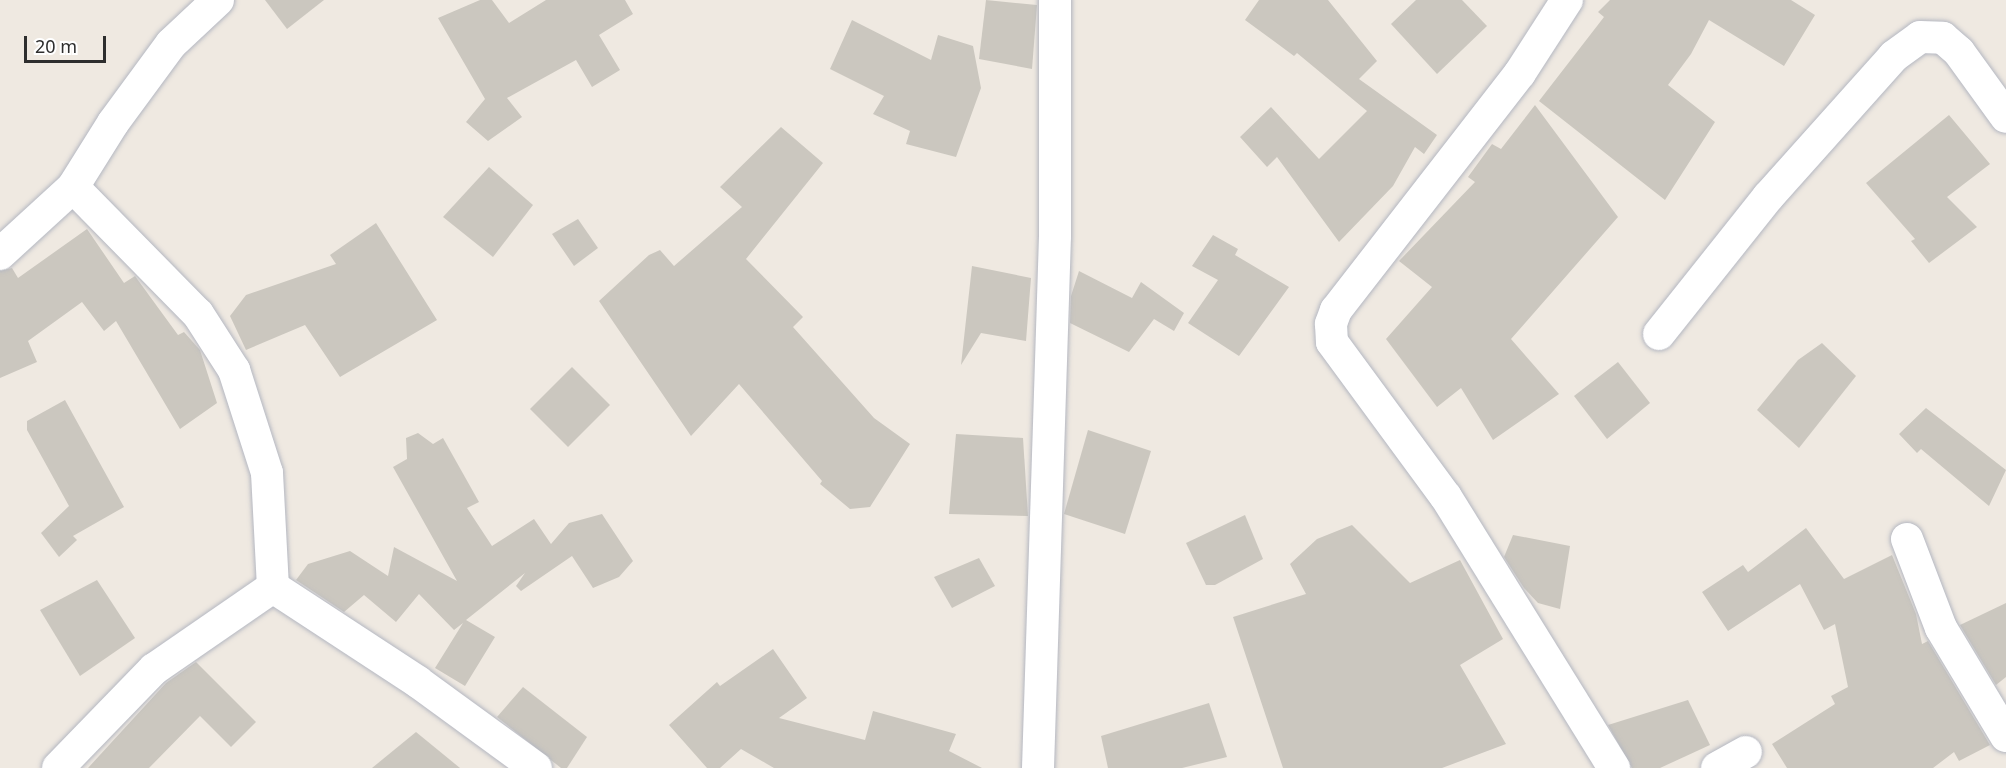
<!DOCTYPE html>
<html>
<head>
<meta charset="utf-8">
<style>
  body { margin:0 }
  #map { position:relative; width:2006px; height:768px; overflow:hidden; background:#efe9e1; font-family:"Noto Sans",sans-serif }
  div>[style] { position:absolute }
  .building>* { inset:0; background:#cbc7bf }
  .roads { filter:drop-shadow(0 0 2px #b4b7c1) drop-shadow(0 0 2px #b4b7c1) }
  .street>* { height:32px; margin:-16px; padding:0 16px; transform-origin:16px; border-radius:16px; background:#fff }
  span { translate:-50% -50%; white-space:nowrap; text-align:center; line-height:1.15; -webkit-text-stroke:4.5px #fff; paint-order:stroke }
  .scale { position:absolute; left:24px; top:36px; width:82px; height:27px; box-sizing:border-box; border:3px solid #2e2e2e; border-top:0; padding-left:8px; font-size:18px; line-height:21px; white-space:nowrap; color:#2e2e2e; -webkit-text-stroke:4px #fff; paint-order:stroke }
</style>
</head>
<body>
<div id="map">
  <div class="building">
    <div style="clip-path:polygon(265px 0,324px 0,287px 29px)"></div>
    <div style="clip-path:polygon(480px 0,492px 0,509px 23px,546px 0,625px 0,633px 14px,599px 35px,620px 70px,592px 87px,576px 60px,507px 98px,522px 117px,488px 141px,466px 122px,485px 99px,438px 18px)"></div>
    <div style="clip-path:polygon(986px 0,1037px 5px,1032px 69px,979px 59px)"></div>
    <div style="clip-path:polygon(1259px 0,1328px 0,1377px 61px,1359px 79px,1437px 135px,1424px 154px,1415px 147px,1393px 186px,1339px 242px,1277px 157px,1267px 167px,1240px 137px,1271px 107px,1319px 159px,1367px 111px,1297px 53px,1294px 56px,1245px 20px)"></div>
    <div style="clip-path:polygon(1416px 0,1462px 0,1487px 26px,1437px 74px,1391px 24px)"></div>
    <div style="clip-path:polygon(1610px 0,1791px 0,1815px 15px,1784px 66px,1709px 20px,1691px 54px,1668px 85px,1715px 122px,1665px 200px,1539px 101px,1604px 17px,1598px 12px)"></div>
    <div style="clip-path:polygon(852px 20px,931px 60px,938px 35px,973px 46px,981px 88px,956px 157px,906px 144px,910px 131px,873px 114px,884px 96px,830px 69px)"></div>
    <div style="clip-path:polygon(1535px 105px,1618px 217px,1511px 339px,1559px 394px,1493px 440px,1461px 388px,1437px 407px,1386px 339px,1432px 287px,1399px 261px,1475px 182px,1468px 177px,1492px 144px,1501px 149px)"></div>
    <div style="clip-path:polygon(1949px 115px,1990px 164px,1947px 197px,1977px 227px,1929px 263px,1911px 241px,1915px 239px,1866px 183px)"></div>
    <div style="clip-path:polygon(781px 127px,823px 163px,746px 259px,803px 317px,793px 327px,874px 418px,910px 444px,870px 507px,850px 509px,820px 484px,822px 481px,739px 384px,691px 436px,599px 301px,649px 255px,660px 250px,674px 266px,742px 207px,720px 187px)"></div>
    <div style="clip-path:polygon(489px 167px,533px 205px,493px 257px,443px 217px)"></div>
    <div style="clip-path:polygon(578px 219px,598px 248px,574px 266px,552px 234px)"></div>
    <div style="clip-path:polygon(376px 223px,437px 320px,340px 377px,305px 325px,246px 350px,230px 316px,246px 295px,336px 264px,330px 255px)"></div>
    <div style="clip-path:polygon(87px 229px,124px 283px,135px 276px,178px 335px,184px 332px,200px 350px,217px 403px,180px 429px,116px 321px,104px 331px,82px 302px,28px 341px,37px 362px,0 378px,0 271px,12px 268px,18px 278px)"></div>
    <div style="clip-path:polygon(1213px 235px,1238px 249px,1235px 255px,1289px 287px,1239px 356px,1188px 323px,1218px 280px,1192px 266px)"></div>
    <div style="clip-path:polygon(972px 266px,1031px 278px,1026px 341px,981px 333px,961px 365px)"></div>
    <div style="clip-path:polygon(1079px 271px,1132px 298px,1141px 282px,1184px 313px,1174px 331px,1154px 319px,1129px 352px,1070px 323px,1071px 296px)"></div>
    <div style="clip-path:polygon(1822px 343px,1856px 376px,1799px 448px,1757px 410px,1798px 360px)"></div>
    <div style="clip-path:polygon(1618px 362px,1650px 403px,1607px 439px,1574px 396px)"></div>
    <div style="clip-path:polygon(572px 367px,610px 405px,568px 447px,530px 409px)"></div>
    <div style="clip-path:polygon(65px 400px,124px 507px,73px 536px,77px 540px,59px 557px,41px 533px,69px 506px,27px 430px,27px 421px)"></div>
    <div style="clip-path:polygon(1926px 408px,2006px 470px,1989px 506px,1921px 449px,1917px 453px,1899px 434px)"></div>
    <div style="clip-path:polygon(1088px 430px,1151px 451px,1125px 534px,1064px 514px)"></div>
    <div style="clip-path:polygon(418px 433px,433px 444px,443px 438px,479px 502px,467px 508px,492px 546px,534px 519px,551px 544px,569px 523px,602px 514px,633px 561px,619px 577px,593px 588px,572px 556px,521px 591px,516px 586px,525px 573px,466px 620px,495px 637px,465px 686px,435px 668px,463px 623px,454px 630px,419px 594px,396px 622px,364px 595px,344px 612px,296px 580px,308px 564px,350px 551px,388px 576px,394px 547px,457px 581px,393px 467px,407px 459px,406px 438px)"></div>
    <div style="clip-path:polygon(956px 434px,1023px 438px,1028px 516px,949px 514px)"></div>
    <div style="clip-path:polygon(1245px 515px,1263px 559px,1215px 585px,1206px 585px,1186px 543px)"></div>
    <div style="clip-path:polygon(1352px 525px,1410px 583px,1460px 560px,1503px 639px,1460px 665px,1506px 744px,1442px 768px,1283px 768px,1233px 617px,1306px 594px,1290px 564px,1317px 539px)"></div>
    <div style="clip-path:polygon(1806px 528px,1844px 579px,1892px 555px,1916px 614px,1922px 644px,1928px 641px,1990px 745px,1959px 761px,1954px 752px,1933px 768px,1787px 768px,1772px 744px,1835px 704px,1831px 696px,1848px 687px,1835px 624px,1824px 630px,1800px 584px,1728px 631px,1702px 592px,1743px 565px,1748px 572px)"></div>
    <div style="clip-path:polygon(1513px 535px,1570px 546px,1560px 609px,1538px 603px,1524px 588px,1504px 557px)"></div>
    <div style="clip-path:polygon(979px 558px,995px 586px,952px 608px,934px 577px)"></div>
    <div style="clip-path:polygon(97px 580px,135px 638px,80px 676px,40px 610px)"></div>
    <div style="clip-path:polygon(2006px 603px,2006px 677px,1996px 685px,1960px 625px)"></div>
    <div style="clip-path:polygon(773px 649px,807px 698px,779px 718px,865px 740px,873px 711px,956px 734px,949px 751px,982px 768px,774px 768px,741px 749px,720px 768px,707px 768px,669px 725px,717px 682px,720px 686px)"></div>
    <div style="clip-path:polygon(196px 662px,256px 722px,231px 747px,200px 716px,149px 768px,88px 768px,166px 683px)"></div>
    <div style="clip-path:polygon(523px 687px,587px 737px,567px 768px,561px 768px,497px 717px)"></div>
    <div style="clip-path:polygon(1688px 700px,1710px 745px,1660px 768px,1632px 768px,1608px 725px)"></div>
    <div style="clip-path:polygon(1209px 703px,1227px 757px,1182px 768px,1108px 768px,1101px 736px)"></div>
    <div style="clip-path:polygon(416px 732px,460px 768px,372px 768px)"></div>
  </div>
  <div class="roads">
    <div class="street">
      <div style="left:218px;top:0;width:64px;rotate:136.9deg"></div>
      <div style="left:171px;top:44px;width:98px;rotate:126.3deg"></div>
      <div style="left:113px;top:123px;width:75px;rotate:122deg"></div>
      <div style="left:73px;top:187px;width:178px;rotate:45.5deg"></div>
      <div style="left:198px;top:314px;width:67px;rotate:57.3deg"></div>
      <div style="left:234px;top:370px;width:108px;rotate:72.2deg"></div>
      <div style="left:267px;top:473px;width:114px;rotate:87deg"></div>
      <div style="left:273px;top:587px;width:173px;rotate:33.2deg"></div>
      <div style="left:418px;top:682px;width:146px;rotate:36.1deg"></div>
      <div style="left:1567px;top:0;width:87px;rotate:122.8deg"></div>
      <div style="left:1520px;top:73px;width:300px;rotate:127.8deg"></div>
      <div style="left:1336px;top:310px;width:15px;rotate:110deg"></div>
      <div style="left:1331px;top:324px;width:18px;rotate:87deg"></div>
      <div style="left:1332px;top:342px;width:192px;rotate:53.7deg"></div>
      <div style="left:1446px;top:497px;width:319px;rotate:58.2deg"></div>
      <div style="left:0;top:254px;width:99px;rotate:-42.5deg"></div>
      <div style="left:1659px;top:334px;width:175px;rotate:-51.5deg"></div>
      <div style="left:1768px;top:197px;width:189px;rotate:-48.2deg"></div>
      <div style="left:1894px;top:56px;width:32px;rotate:-36deg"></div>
      <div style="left:1920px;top:37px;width:23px;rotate:2deg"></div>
      <div style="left:1943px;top:38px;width:21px;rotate:41deg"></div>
      <div style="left:1959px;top:52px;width:80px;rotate:54.1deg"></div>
      <div style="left:1907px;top:539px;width:95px;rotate:69.1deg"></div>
      <div style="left:1941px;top:628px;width:126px;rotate:59deg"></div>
      <div style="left:58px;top:768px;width:138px;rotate:-45.9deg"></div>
      <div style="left:154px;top:669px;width:145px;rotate:-34.6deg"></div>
      <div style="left:1038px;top:768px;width:532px;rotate:-88.17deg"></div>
      <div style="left:1055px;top:236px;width:236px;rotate:-90deg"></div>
      <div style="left:1717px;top:768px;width:33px;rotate:-29deg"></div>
    </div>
  </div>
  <div class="scale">20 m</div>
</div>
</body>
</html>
